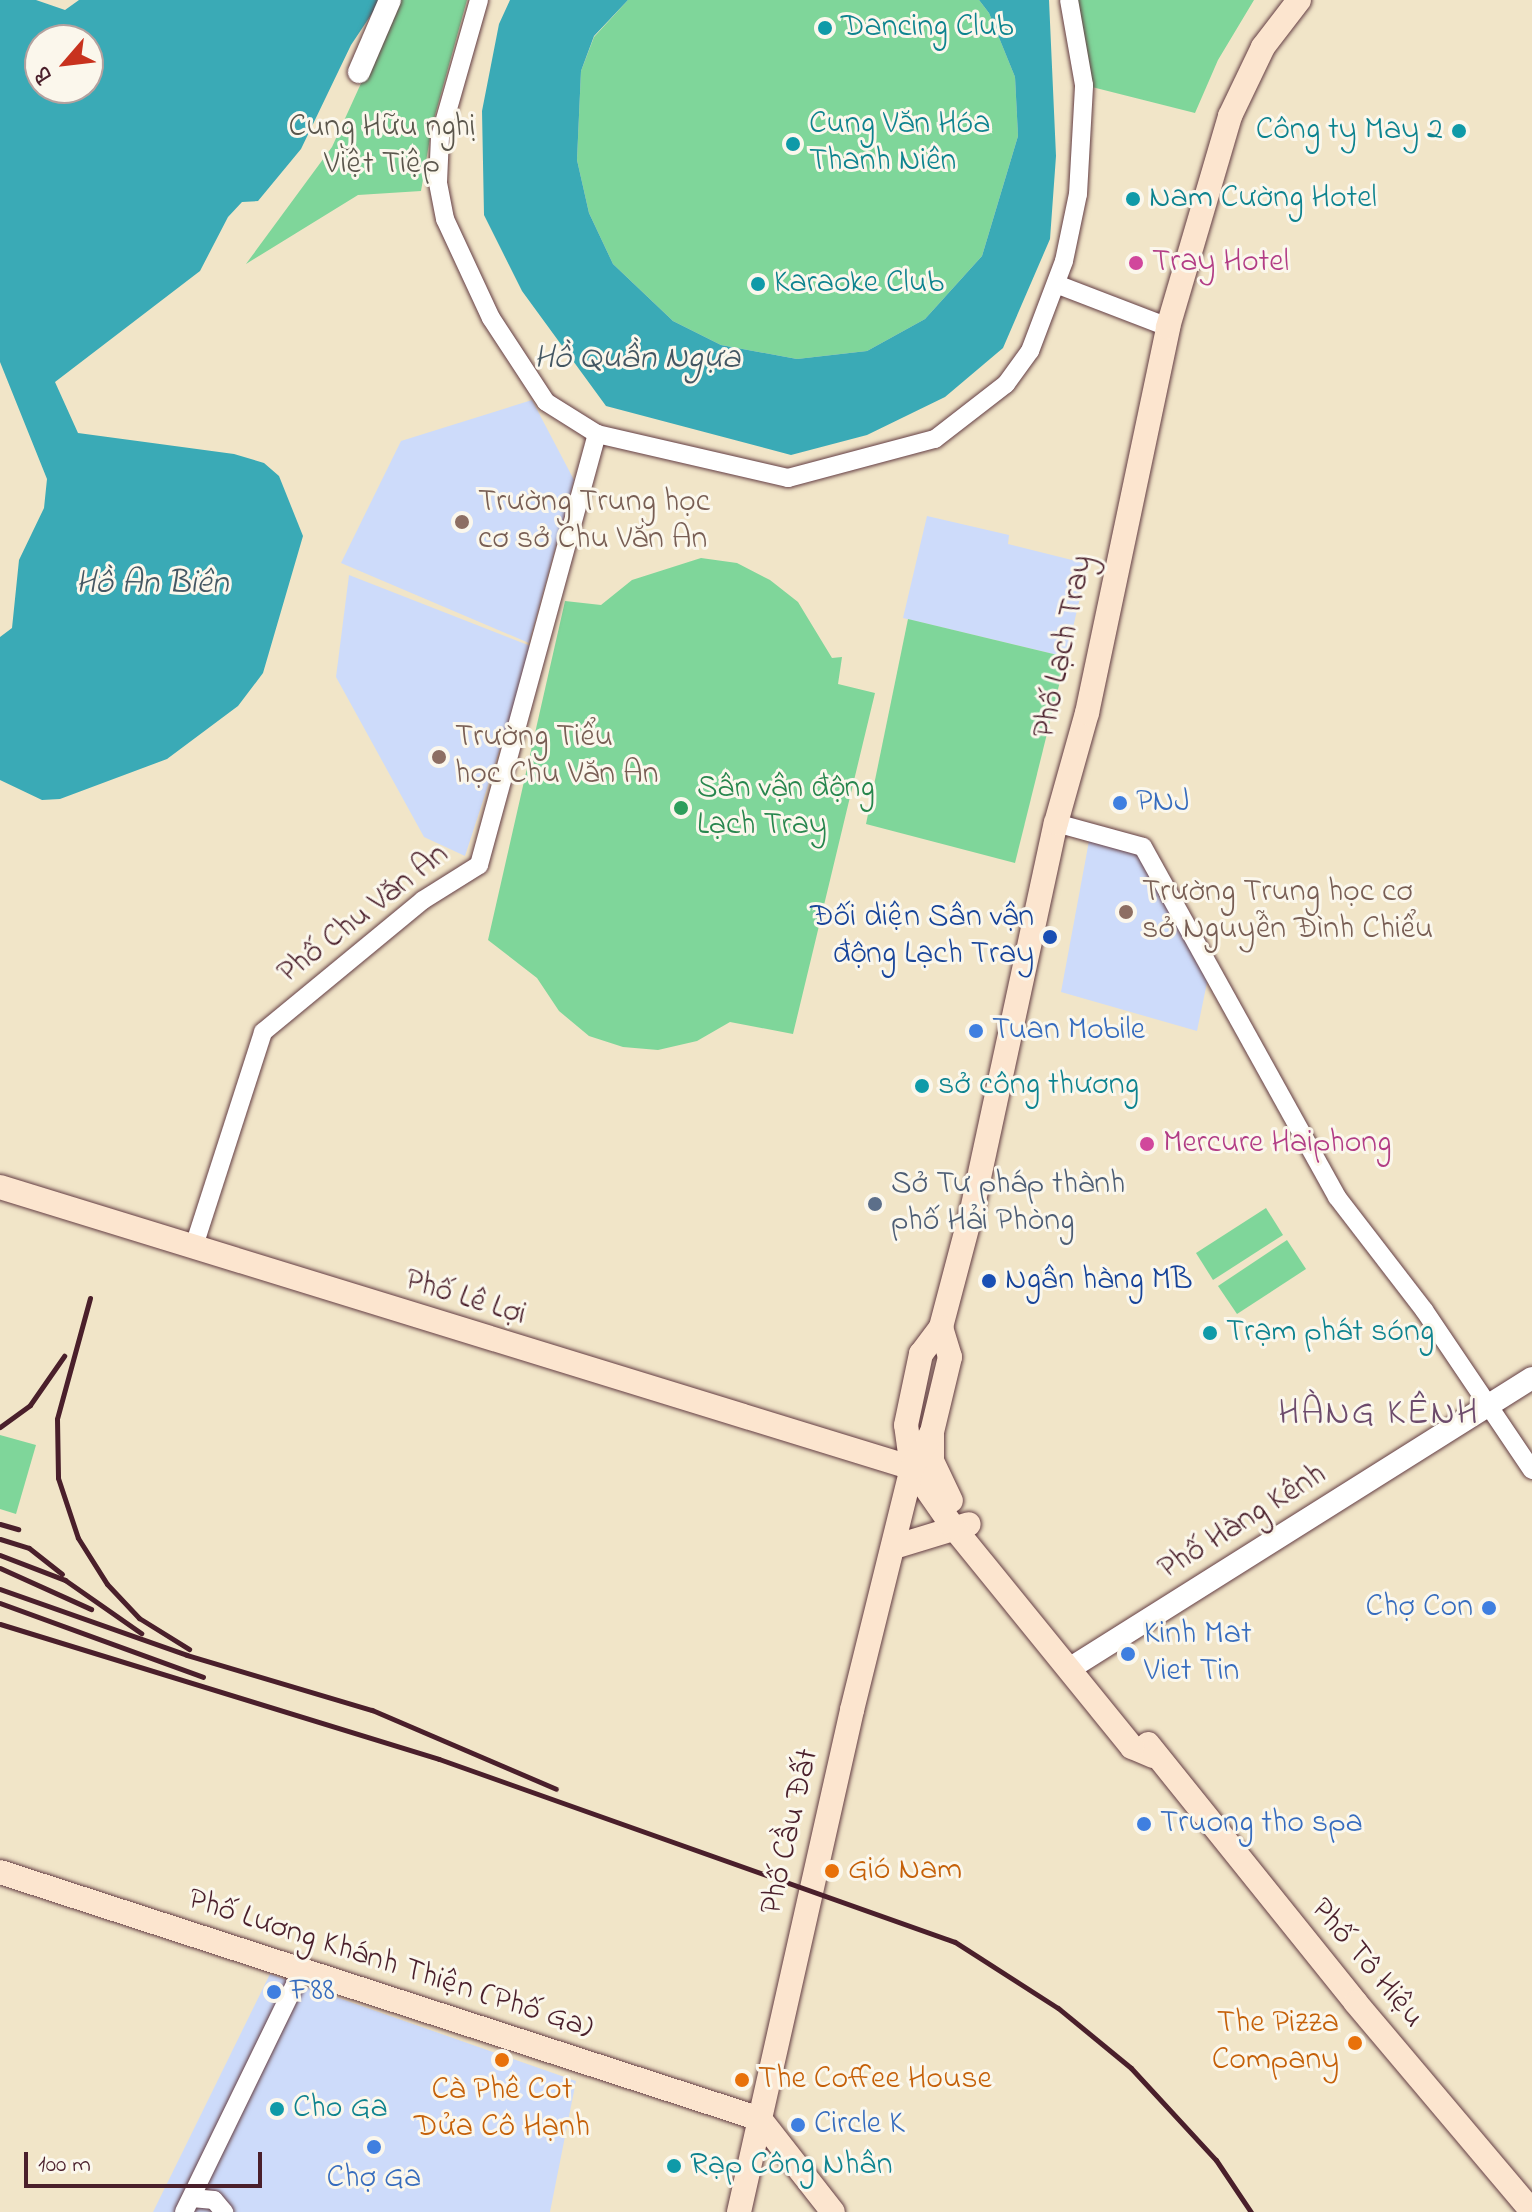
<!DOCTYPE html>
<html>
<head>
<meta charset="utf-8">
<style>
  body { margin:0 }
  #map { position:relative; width:1532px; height:2212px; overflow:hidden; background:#f1e5c8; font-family:"Indie Flower",sans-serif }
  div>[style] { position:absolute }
  .built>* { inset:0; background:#cddbfa }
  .green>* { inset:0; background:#7fd69a }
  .water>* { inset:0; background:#3aaab6 }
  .roads { filter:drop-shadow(0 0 2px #633d43) drop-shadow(0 0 2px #633d43) }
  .minor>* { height:18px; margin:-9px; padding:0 9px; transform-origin:9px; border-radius:9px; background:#fff }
  .tertiary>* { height:22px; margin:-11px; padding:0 11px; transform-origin:11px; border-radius:11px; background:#fff }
  .secondary>* { height:24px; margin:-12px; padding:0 12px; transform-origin:12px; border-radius:12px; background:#fce5cf }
  .rail>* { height:5px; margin:-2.5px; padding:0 2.5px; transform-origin:2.5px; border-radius:2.5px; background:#4a1f2b }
  .dots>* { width:22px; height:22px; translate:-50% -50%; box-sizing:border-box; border:4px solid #fbf7ec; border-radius:50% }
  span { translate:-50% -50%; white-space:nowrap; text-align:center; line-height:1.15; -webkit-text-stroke:6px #fbf7ec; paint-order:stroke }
  .culture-label { font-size:32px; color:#0d838f }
  .left { translate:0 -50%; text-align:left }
  .right { translate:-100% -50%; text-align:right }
  .park-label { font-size:32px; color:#5a564c }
  .hotel-label { font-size:32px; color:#b23c85 }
  .education-label { font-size:32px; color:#785e54 }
  .street-label { font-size:32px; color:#4a1f2b }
  .leisure-label { font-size:32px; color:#27864d }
  .shop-label { font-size:32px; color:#366cbe }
  .transit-label { font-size:32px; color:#164399 }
  .service-label { font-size:32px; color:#4e5e75 }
  .food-label { font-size:32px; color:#c56008 }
  .water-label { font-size:34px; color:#445763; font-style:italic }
  .quarter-label { font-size:36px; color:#6d4b6c; letter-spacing:2px }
  .north { position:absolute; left:24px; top:24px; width:80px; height:80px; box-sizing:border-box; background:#fbf7ec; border:2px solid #b4a19f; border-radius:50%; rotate:242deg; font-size:22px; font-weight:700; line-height:32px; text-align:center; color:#4a1f2b }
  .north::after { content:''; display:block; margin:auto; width:28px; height:36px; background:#c8321e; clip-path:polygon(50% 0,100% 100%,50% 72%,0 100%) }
  .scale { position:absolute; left:24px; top:2152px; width:238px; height:36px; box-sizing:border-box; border:4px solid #4a1f2b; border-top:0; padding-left:10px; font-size:24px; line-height:28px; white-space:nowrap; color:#4a1f2b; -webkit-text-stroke:6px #fbf7ec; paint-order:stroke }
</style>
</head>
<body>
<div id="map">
  <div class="built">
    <div style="clip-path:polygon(532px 400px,574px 480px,529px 643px,341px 563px,401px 441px)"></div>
    <div style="clip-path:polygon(927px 516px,1009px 535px,1008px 544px,1088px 564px,1066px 657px,903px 618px)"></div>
    <div style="clip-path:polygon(349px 575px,533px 647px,465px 856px,424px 837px,336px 677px)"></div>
    <div style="clip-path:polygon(1089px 841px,1143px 851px,1209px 973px,1197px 1031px,1061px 992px)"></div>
    <div style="clip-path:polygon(270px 1974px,576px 2081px,550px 2212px,153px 2212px)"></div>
  </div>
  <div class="green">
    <div style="clip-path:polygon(399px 0,467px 0,432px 126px,421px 191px,358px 195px,246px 264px,332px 147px)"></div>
    <div style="clip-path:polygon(628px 0,979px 0,989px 13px,1015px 77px,1018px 136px,982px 256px,925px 319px,867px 351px,797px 359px,721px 345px,673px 321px,613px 264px,589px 213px,577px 160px,581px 71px,594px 37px)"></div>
    <div style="clip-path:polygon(1073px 0,1254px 0,1218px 60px,1195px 113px,1084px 85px)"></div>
    <div style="clip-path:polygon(701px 558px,737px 563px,770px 580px,798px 602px,832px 658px,842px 657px,838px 684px,875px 693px,793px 1034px,730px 1022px,697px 1041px,658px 1050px,623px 1047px,589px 1036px,559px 1011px,537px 978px,488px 940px,565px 601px,601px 605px,632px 580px)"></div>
    <div style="clip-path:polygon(908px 619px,1066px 657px,1015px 863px,866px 824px)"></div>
    <div style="clip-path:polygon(1266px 1208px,1283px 1235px,1213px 1280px,1196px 1253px)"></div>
    <div style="clip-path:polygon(1287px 1240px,1306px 1269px,1237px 1314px,1218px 1286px)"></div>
    <div style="clip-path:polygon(0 1435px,36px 1445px,16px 1514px,0 1509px)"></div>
  </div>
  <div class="water">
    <div style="clip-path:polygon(evenodd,0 0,36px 0,65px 10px,79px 0,381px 0,351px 45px,301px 149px,258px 201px,242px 202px,228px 217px,200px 271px,55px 382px,78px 433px,234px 454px,264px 463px,279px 476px,303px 536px,263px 673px,238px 706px,167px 759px,60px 799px,42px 800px,0 780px,0 637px,12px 628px,19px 560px,44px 508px,47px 479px,0 362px,0 0,40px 40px,88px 40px,88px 88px,40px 88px,40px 40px)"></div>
    <div style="clip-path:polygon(510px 0,628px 0,594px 36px,581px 71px,577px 160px,589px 213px,613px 264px,673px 321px,721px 345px,797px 359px,867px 351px,925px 319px,982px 256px,1018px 136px,1015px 77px,989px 13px,979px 0,1049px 0,1056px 156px,1050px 239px,1003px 348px,945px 397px,867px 435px,791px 455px,606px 406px,522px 291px,484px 215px,482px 111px,499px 24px)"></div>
  </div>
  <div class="roads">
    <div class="minor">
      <div style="left:479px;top:0;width:142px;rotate:105.9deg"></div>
      <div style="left:440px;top:137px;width:46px;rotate:92.5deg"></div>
      <div style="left:438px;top:183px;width:37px;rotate:79deg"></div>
      <div style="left:445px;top:219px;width:109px;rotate:65.1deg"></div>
      <div style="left:491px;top:318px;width:100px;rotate:56.8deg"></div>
      <div style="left:546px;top:402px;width:60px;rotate:32.1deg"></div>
      <div style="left:597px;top:434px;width:196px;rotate:13deg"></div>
      <div style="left:788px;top:478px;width:152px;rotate:-14.9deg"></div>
      <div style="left:935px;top:439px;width:90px;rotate:-37.8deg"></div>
      <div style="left:1006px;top:384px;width:41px;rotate:-54deg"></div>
      <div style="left:1030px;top:351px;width:96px;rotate:-69.3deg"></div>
      <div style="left:1064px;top:261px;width:68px;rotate:-78.2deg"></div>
      <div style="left:1078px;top:194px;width:109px;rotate:-86.8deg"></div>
      <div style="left:1084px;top:85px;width:86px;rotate:-100deg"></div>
      <div style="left:1056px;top:284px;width:120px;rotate:21deg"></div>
      <div style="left:1056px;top:823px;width:90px;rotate:15.4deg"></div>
      <div style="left:1143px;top:847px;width:400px;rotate:61deg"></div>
      <div style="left:1337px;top:1197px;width:143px;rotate:52.4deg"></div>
      <div style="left:1424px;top:1310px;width:193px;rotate:56deg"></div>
      <div style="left:194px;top:1246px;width:225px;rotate:-72.1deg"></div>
      <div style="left:263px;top:1032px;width:207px;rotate:-39.5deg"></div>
      <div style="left:423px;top:900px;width:66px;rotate:-32deg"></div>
      <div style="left:479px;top:865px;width:447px;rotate:-74.7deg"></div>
      <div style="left:192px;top:2198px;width:22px;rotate:5deg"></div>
      <div style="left:214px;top:2200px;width:16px;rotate:50deg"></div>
      <div style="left:184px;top:2212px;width:267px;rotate:-64deg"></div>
    </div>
    <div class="tertiary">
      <div style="left:359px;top:72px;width:78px;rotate:-66.7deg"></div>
      <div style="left:1069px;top:1669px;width:547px;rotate:-32.15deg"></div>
    </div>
    <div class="secondary">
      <div style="left:0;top:1187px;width:954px;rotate:17.12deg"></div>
      <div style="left:932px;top:1432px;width:29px;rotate:90deg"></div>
      <div style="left:932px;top:1461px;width:44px;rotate:64.6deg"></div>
      <div style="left:894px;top:1547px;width:78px;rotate:-17deg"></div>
      <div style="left:1148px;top:1744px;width:332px;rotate:51.2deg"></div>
      <div style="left:1356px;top:2003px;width:272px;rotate:49.8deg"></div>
      <div style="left:1153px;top:1756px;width:23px;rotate:-157deg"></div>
      <div style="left:1132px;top:1747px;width:284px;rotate:-129.1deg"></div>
      <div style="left:953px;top:1527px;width:72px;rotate:-124.8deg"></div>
      <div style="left:912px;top:1468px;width:43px;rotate:-97.9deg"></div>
      <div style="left:906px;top:1425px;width:73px;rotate:-78.1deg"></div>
      <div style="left:921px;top:1354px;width:34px;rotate:-53deg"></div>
      <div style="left:941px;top:1327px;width:121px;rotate:-75.2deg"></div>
      <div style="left:972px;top:1210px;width:396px;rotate:-77.8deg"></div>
      <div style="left:1056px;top:823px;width:114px;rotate:-74.3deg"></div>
      <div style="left:1087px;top:713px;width:394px;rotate:-78.1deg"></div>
      <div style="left:1168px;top:327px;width:220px;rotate:-73.6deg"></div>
      <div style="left:1230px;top:116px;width:76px;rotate:-64.4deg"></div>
      <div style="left:1263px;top:47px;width:59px;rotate:-52.5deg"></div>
      <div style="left:0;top:1872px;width:799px;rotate:18deg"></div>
      <div style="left:760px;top:2119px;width:118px;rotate:51.9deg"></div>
      <div style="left:739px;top:2212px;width:515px;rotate:-77.31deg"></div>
      <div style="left:852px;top:1710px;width:249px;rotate:-76.1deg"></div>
      <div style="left:912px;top:1468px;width:41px;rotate:-60.9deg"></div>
      <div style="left:932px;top:1432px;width:77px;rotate:-76.5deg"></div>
      <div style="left:950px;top:1357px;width:31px;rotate:-107deg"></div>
    </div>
  </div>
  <div class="rail">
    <div style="left:90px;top:1298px;width:125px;rotate:105.3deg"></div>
    <div style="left:57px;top:1419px;width:59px;rotate:89deg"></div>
    <div style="left:58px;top:1478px;width:63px;rotate:71.6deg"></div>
    <div style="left:78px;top:1538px;width:54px;rotate:57.8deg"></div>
    <div style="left:107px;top:1584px;width:47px;rotate:46.7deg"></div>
    <div style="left:139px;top:1618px;width:59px;rotate:31.8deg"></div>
    <div style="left:0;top:1427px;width:37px;rotate:-36deg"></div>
    <div style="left:30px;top:1405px;width:60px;rotate:-55.2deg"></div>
    <div style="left:0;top:1524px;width:19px;rotate:16deg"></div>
    <div style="left:0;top:1539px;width:30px;rotate:17deg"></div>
    <div style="left:29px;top:1548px;width:42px;rotate:38.2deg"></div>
    <div style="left:0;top:1555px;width:70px;rotate:21deg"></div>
    <div style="left:65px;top:1580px;width:93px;rotate:34.9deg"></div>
    <div style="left:0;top:1568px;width:100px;rotate:24.3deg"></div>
    <div style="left:0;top:1589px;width:198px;rotate:19.4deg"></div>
    <div style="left:187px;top:1655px;width:193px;rotate:16.6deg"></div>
    <div style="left:372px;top:1710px;width:200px;rotate:23.2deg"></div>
    <div style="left:0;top:1603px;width:216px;rotate:20deg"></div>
    <div style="left:0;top:1624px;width:459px;rotate:17.1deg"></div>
    <div style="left:439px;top:1759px;width:547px;rotate:19.53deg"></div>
    <div style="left:955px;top:1942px;width:122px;rotate:32.7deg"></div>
    <div style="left:1058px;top:2008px;width:94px;rotate:39.4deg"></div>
    <div style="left:1131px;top:2068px;width:125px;rotate:47.3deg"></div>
    <div style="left:1216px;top:2160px;width:63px;rotate:56.1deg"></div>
  </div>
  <div class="dots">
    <div style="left:825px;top:28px;background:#0f9aa8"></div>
    <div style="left:1459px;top:131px;background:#0f9aa8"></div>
    <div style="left:793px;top:144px;background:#0f9aa8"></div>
    <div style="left:1133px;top:199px;background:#0f9aa8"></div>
    <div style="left:1136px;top:263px;background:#d1479c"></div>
    <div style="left:758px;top:284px;background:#0f9aa8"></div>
    <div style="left:462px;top:522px;background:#8d6e63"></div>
    <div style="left:439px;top:757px;background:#8d6e63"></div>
    <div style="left:1120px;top:803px;background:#3f7fe0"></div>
    <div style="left:681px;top:808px;background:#2e9e5b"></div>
    <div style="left:1126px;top:912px;background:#8d6e63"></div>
    <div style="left:1050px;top:937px;background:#1a4fb4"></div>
    <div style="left:976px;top:1031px;background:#3f7fe0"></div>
    <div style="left:922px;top:1086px;background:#0f9aa8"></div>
    <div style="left:1147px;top:1144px;background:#d1479c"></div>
    <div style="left:875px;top:1204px;background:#5c6f8a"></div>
    <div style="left:989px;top:1281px;background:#1a4fb4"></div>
    <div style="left:1210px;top:1333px;background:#0f9aa8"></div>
    <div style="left:1489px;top:1608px;background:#3f7fe0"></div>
    <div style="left:1128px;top:1654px;background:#3f7fe0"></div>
    <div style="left:1144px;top:1824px;background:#3f7fe0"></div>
    <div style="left:832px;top:1871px;background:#e8710a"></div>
    <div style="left:274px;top:1992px;background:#3f7fe0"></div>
    <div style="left:1355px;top:2043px;background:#e8710a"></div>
    <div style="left:502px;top:2060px;background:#e8710a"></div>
    <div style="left:742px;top:2080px;background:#e8710a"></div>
    <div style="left:277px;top:2109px;background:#0f9aa8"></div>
    <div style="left:798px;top:2125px;background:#3f7fe0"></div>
    <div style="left:374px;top:2147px;background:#3f7fe0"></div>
    <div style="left:674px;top:2166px;background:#0f9aa8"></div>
  </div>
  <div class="culture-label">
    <span class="left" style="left:841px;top:28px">Dancing Club</span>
    <span class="left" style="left:809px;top:144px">Cung Văn Hóa<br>Thanh Niên</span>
    <span class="right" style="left:1443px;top:131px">Công ty May 2</span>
    <span class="left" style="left:1149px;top:199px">Nam Cường Hotel</span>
    <span class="left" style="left:774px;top:284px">Karaoke Club</span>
    <span class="left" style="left:938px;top:1086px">sở công thương</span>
    <span class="left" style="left:1226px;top:1333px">Trạm phát sóng</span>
    <span class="left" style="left:293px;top:2109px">Cho Ga</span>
    <span class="left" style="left:690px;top:2166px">Rạp Công Nhân</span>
  </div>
  <div class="park-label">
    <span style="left:382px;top:147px">Cung Hữu nghị<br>Việt Tiệp</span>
  </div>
  <div class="hotel-label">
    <span class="left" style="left:1152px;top:263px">Tray Hotel</span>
    <span class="left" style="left:1163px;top:1144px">Mercure Haiphong</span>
  </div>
  <div class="education-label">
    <span class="left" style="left:478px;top:522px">Trường Trung học<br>cơ sở Chu Văn An</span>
    <span class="left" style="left:455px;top:757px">Trường Tiểu<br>học Chu Văn An</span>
    <span class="left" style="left:1142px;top:912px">Trường Trung học cơ<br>sở Nguyễn Đình Chiểu</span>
  </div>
  <div class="street-label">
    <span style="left:1065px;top:647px;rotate:-78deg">Phố Lạch Tray</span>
    <span style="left:364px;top:915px;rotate:-38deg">Phố Chu Văn An</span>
    <span style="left:465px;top:1299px;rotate:17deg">Phố Lê Lợi</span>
    <span style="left:1243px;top:1523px;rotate:-32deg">Phố Hàng Kênh</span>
    <span style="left:791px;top:1832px;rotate:-77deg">Phố Cầu Đất</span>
    <span style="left:1366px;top:1964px;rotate:50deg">Phố Tô Hiệu</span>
    <span style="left:390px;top:1965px;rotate:18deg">Phố Lương Khánh Thiện (Phố Ga)</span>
  </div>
  <div class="leisure-label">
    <span class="left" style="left:697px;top:808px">Sân vận động<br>Lạch Tray</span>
  </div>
  <div class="shop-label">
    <span class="left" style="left:1136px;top:803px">PNJ</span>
    <span class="left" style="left:992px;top:1031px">Tuan Mobile</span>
    <span class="right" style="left:1473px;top:1608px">Chợ Con</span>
    <span class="left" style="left:1144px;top:1654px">Kinh Mat<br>Viet Tin</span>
    <span class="left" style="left:1160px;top:1824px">Truong tho spa</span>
    <span class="left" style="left:290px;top:1992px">F88</span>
    <span class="left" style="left:814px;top:2125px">Circle K</span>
    <span style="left:374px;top:2179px">Chợ Ga</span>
  </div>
  <div class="transit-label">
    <span class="right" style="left:1034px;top:937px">Đối diện Sân vận<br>động Lạch Tray</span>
    <span class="left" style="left:1005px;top:1281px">Ngân hàng MB</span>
  </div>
  <div class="service-label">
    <span class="left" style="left:891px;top:1204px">Sở Tư pháp thành<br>phố Hải Phòng</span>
  </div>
  <div class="food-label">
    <span class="left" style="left:848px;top:1871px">Gió Nam</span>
    <span class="right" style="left:1339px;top:2043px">The Pizza<br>Company</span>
    <span class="left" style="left:758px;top:2080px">The Coffee House</span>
    <span style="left:502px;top:2110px">Cà Phê Cot<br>Dửa Cô Hạnh</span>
  </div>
  <div class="water-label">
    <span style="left:637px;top:360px">Hồ Quần Ngựa</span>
    <span style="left:152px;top:585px">Hồ An Biên</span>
  </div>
  <div class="quarter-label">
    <span style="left:1379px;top:1415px">HÀNG KÊNH</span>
  </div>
  <div class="north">B</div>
  <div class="scale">100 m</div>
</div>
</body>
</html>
